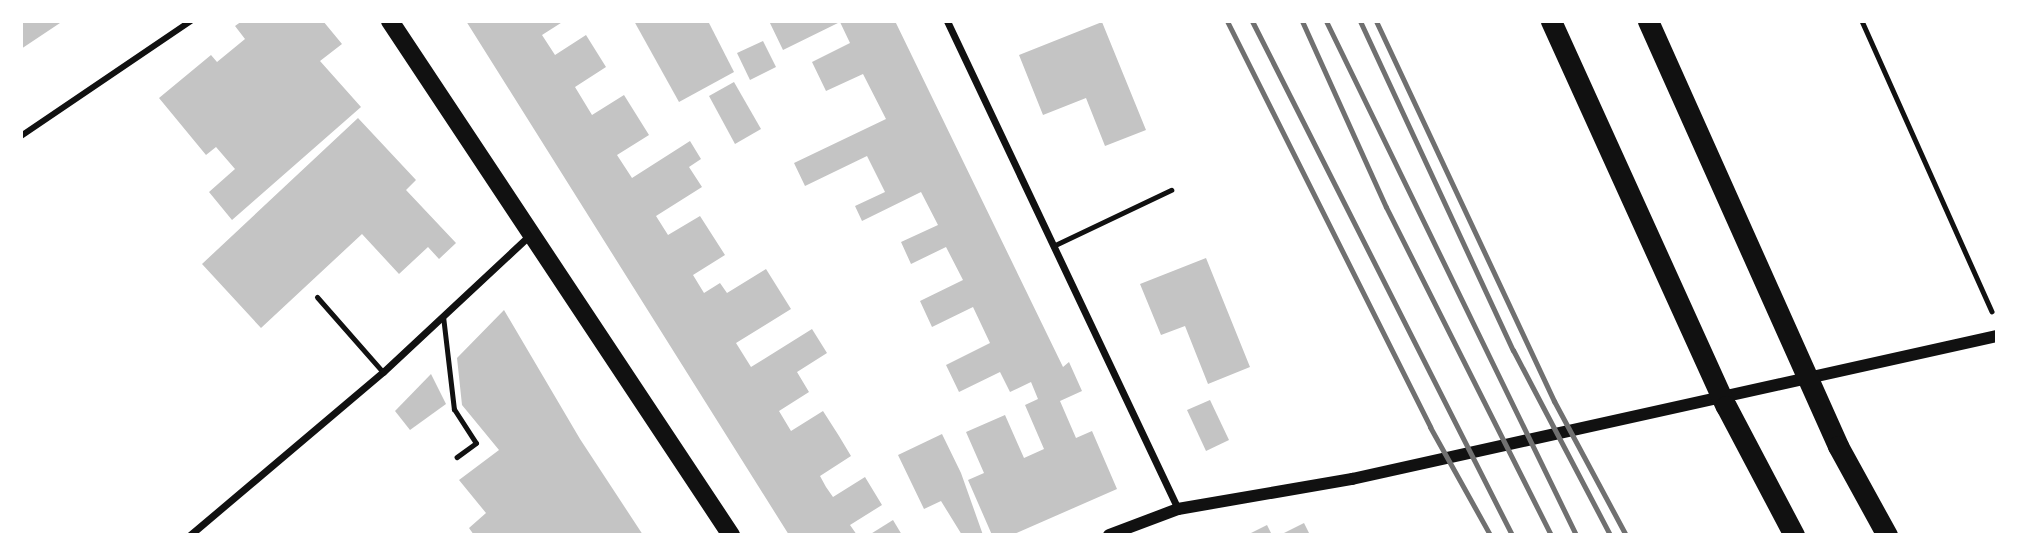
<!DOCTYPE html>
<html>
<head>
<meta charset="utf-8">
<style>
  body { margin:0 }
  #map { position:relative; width:2018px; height:556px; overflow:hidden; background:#fff; font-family:"Noto Sans",sans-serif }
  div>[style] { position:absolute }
  .building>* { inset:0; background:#c4c4c4 }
  .path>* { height:4.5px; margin:-2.25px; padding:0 2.25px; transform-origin:2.25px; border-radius:2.25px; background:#111 }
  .service>* { height:5px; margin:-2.5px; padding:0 2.5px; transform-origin:2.5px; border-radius:2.5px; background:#111 }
  .pedestrian>* { height:6px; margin:-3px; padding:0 3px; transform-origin:3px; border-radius:3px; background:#111 }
  .minor>* { height:7px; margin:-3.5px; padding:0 3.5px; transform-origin:3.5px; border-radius:3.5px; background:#111 }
  .tertiary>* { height:12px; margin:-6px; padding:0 6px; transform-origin:6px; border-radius:6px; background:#111 }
  .primary>* { height:18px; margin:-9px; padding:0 9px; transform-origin:9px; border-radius:9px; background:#111 }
  .motorway>* { height:21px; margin:-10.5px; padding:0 10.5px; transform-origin:10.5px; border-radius:10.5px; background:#111 }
  .rail>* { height:5px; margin:-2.5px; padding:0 2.5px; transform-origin:2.5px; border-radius:2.5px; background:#707070 }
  span { translate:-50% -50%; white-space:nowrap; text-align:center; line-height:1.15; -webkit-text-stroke:5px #fff; paint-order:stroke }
  .frame { position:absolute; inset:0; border:23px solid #fff; pointer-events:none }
</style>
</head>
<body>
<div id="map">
  <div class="building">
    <div style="clip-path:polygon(21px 21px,63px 21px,21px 49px)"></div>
    <div style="clip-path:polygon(242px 21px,323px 21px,342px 44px,320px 61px,361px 107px,232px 220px,209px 192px,235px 169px,216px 147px,206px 155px,159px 98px,211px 55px,217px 62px,245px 39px,235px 26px)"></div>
    <div style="clip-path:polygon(466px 21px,564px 21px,542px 35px,555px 55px,586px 35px,606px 67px,575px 87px,592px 115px,624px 95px,649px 135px,617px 155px,632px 178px,690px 141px,701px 159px,689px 167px,702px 187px,656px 216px,668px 235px,700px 216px,725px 255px,693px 275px,704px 293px,720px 283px,727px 293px,766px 269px,791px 309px,736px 343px,751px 367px,812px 329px,827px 353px,797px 372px,809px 392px,779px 411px,791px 431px,823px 411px,839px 436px,851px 456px,820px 476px,826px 487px,833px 497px,865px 477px,882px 505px,850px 525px,857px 535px,789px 535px)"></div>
    <div style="clip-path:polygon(634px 21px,708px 21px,734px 72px,679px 102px)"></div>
    <div style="clip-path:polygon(769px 21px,895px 21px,1063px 367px,1069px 362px,1082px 391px,1060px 401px,1076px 438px,1092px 431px,1117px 489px,1012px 535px,992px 535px,968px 480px,984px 473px,966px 432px,1005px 415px,1024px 458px,1044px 449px,1025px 405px,1038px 399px,1031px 382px,1010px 392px,1000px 372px,959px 392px,946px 365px,990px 343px,973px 307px,932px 327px,920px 301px,963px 280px,946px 247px,911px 264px,901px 242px,938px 225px,921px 192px,862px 221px,855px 206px,885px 192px,867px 156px,805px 186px,794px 163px,886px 119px,863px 74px,826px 91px,812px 62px,850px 43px,840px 22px,783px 50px)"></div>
    <div style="clip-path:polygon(1102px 22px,1146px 130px,1105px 146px,1086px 98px,1043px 115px,1019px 55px)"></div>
    <div style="clip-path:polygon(763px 41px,776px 67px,750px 80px,737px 53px)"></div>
    <div style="clip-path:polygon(734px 82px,761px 129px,735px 144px,709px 96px)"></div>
    <div style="clip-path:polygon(358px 118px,416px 180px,406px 190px,456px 243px,439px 259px,428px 247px,399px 274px,362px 234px,261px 328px,202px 264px)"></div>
    <div style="clip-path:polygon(1206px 258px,1250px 367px,1208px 384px,1185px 326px,1161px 335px,1140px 284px)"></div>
    <div style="clip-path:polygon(504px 310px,580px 439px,643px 535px,474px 535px,469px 528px,486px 513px,459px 480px,499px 450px,462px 405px,457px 358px)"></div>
    <div style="clip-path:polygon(431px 374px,446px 404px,410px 430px,395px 411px)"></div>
    <div style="clip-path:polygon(1210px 400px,1229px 440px,1206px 451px,1187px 410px)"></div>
    <div style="clip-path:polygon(942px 434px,961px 473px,983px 535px,962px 535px,941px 501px,924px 509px,898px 455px)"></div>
    <div style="clip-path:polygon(893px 520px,902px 535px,869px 535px)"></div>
    <div style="clip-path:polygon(1304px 523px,1310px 535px,1280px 535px)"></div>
    <div style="clip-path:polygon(1267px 525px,1272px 535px,1247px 535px)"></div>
  </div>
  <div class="path">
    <div style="left:1862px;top:21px;width:318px;rotate:65.9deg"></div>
  </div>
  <div class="service">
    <div style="left:1053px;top:246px;width:131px;rotate:-25.4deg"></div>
    <div style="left:317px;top:297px;width:100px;rotate:48.7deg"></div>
    <div style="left:443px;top:316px;width:94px;rotate:83.3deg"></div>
    <div style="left:454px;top:409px;width:40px;rotate:57.1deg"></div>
    <div style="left:476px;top:443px;width:24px;rotate:144deg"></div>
  </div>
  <div class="pedestrian">
    <div style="left:21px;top:136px;width:205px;rotate:-34.1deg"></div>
  </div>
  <div class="minor">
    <div style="left:947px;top:21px;width:540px;rotate:64.67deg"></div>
    <div style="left:190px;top:535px;width:253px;rotate:-40.2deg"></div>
    <div style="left:383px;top:372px;width:201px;rotate:-43deg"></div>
  </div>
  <div class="tertiary">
    <div style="left:1109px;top:535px;width:74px;rotate:-20.6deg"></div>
    <div style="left:1178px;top:509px;width:177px;rotate:-9.8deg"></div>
    <div style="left:1352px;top:479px;width:661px;rotate:-12.5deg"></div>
  </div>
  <div class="primary">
    <div style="left:390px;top:21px;width:617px;rotate:56.44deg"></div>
  </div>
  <div class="motorway">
    <div style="left:1551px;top:21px;width:423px;rotate:65.6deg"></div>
    <div style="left:1726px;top:406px;width:146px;rotate:62.2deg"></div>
    <div style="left:1648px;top:21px;width:466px;rotate:65.9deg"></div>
    <div style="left:1838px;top:446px;width:102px;rotate:61.2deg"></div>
  </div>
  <div class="rail">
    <div style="left:1227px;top:21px;width:454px;rotate:63.4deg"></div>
    <div style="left:1430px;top:427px;width:124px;rotate:60.9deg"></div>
    <div style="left:1252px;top:21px;width:576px;rotate:63.17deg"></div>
    <div style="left:1302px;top:21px;width:204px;rotate:65.7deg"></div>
    <div style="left:1386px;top:207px;width:367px;rotate:63.3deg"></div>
    <div style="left:1326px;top:21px;width:572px;rotate:64.06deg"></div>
    <div style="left:1360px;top:21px;width:363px;rotate:65.1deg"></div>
    <div style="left:1513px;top:350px;width:209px;rotate:62.3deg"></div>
    <div style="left:1376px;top:21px;width:420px;rotate:64.9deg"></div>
    <div style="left:1554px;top:401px;width:152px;rotate:61.8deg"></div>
  </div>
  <div class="frame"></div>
</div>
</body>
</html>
